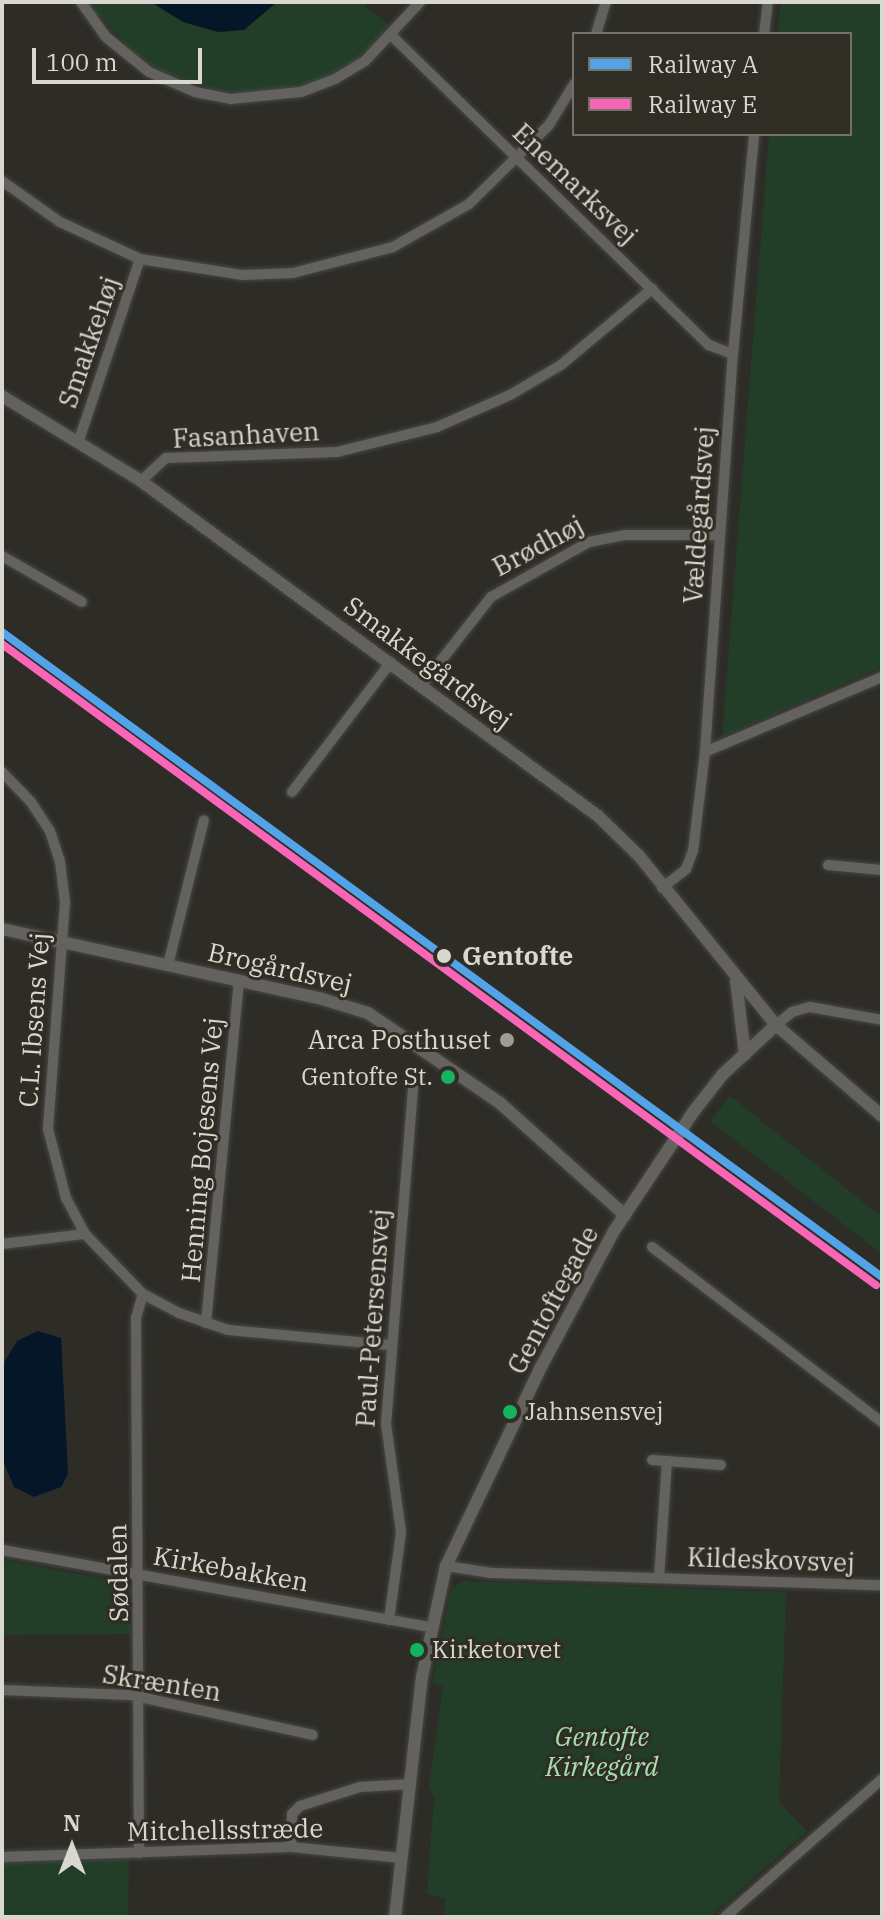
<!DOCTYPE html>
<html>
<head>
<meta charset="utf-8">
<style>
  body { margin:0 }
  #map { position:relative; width:884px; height:1919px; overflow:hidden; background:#2d2c27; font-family:"IBM Plex Serif",serif }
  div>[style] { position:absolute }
  .green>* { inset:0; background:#223e28 }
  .water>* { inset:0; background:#041627 }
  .roads { filter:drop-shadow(0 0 2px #484743) drop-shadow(0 0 2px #484743) }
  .minor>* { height:10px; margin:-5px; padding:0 5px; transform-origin:5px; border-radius:5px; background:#63625e }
  .tertiary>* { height:12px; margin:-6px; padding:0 6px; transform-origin:6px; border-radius:6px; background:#63625e }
  .rail-1>* { height:8px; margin:-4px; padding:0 4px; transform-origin:4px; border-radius:4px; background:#53a3e8 }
  .rail-2>* { height:8px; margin:-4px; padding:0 4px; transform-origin:4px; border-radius:4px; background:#fa66b7 }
  .dots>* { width:22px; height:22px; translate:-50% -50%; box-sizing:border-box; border:4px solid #302d24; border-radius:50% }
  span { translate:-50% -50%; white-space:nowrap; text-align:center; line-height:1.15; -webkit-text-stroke:6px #302d24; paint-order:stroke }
  .bus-label { font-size:24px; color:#d8d7d0 }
  .right { translate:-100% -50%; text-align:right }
  .left { translate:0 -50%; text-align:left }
  .street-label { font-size:26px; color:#d8d7d0 }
  .stop-label { font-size:26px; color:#d8d7d0; font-weight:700 }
  .poi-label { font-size:26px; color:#d8d7d0 }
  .park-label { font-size:26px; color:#a3e1ae; font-style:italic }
  .frame { position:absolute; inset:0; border:4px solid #d8d7d0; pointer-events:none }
  .legend { position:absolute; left:572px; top:32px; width:280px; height:104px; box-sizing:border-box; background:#302d24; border:2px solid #737169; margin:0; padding:10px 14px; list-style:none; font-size:24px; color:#d8d7d0 }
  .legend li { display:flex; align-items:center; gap:16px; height:40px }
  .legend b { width:40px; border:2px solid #737169 }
  .north { position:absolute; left:32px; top:1807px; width:80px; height:80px; -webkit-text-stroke:6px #302d24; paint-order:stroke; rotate:0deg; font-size:22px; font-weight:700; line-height:32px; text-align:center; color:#d8d7d0 }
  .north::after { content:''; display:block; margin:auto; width:28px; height:36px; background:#d8d7d0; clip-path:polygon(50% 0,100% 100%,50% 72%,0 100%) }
  .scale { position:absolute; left:32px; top:48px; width:170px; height:36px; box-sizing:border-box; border:4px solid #d8d7d0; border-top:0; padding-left:10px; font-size:24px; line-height:28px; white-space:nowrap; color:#d8d7d0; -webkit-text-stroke:6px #302d24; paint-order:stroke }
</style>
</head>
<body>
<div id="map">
  <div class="green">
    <div style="clip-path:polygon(87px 2px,366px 2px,366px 8px,394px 28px,357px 60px,321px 79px,285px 91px,223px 92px,159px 71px,137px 56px)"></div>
    <div style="clip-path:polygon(781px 2px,882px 2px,882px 667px,722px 737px,769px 134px,850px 134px,850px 34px,778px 34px)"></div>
    <div style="clip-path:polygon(730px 1096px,882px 1217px,882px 1254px,710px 1121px)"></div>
    <div style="clip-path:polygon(2px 1560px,131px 1584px,131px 1634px,2px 1635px)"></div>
    <div style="clip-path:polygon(461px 1581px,786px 1592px,779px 1802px,807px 1831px,710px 1917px,445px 1917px,445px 1899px,427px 1894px,434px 1798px,429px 1786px,443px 1686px,432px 1683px,451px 1590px)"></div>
    <div style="clip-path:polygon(129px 1856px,128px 1917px,2px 1917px,2px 1861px)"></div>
  </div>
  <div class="water">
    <div style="clip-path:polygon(151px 2px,277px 2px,244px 30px,218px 32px,183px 22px)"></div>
    <div style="clip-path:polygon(38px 1331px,61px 1338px,68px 1474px,61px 1487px,34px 1497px,14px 1487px,2px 1458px,2px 1366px,17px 1341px)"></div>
  </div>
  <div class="roads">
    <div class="minor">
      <div style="left:81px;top:2px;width:43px;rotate:54.5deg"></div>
      <div style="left:106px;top:37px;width:55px;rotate:39.1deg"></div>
      <div style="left:149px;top:72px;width:50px;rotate:23.5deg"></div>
      <div style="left:195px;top:92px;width:36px;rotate:11deg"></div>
      <div style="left:230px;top:99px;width:71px;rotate:-5.6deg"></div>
      <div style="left:301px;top:92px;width:36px;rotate:-21deg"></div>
      <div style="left:335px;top:79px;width:35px;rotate:-31deg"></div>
      <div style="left:365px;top:61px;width:81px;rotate:-47deg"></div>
      <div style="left:596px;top:34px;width:34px;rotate:-73deg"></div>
      <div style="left:764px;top:34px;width:32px;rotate:-83deg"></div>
      <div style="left:392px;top:36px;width:443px;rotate:44.3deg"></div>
      <div style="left:709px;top:345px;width:26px;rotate:21deg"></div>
      <div style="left:2px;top:181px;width:71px;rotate:35.3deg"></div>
      <div style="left:60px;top:222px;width:88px;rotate:24.8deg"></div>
      <div style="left:140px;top:259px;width:103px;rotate:8.9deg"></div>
      <div style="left:242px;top:275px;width:51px;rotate:-2.2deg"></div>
      <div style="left:293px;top:273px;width:103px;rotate:-14.6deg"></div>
      <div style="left:393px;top:247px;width:87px;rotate:-29.5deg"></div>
      <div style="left:469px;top:204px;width:112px;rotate:-44.6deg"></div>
      <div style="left:549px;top:125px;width:48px;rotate:-58.6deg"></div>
      <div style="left:79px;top:440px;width:191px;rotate:-71.4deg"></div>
      <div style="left:141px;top:481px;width:34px;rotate:-43deg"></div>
      <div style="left:166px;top:458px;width:171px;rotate:-2deg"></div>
      <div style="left:337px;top:452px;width:103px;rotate:-14deg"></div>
      <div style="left:437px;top:427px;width:80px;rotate:-23.7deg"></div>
      <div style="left:510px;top:395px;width:59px;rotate:-30.5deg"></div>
      <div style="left:561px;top:365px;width:119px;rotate:-39.9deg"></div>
      <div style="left:2px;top:556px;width:92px;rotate:29.9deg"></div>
      <div style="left:421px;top:686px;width:113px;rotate:-51.8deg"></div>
      <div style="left:491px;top:597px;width:112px;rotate:-29.3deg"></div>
      <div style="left:589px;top:542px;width:37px;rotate:-11deg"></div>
      <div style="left:625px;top:535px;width:95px"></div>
      <div style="left:705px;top:752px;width:192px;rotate:-23deg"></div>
      <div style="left:2px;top:772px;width:42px;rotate:46deg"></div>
      <div style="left:31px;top:802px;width:35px;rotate:57deg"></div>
      <div style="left:50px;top:831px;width:33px;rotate:72deg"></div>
      <div style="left:60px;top:862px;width:40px;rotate:82.9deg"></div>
      <div style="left:65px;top:902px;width:228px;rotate:94.3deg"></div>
      <div style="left:48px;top:1129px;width:71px;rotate:75.4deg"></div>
      <div style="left:66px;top:1198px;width:41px;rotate:62.2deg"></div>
      <div style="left:85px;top:1234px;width:83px;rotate:46deg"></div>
      <div style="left:143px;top:1294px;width:41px;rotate:27.8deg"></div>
      <div style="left:179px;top:1313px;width:52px;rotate:19.1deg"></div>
      <div style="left:228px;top:1330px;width:163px;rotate:5.3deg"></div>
      <div style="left:292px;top:792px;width:163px;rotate:-52.7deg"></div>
      <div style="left:828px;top:865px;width:54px;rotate:5.3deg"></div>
      <div style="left:662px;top:888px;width:31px;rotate:-38deg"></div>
      <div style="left:686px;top:869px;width:19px;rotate:-69deg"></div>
      <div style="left:693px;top:851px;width:100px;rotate:-83.1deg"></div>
      <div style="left:705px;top:752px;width:399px;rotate:-86deg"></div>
      <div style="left:733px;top:354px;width:221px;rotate:-84.5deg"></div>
      <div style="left:168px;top:965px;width:149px;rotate:-76.1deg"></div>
      <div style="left:776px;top:1025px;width:21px;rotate:-39deg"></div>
      <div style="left:792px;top:1012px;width:19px;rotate:-16deg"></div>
      <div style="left:810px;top:1007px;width:73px;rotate:10.2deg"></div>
      <div style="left:2px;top:1244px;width:84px;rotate:-6.9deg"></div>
      <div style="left:652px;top:1247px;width:289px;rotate:37.3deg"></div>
      <div style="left:206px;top:1323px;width:345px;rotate:-84.5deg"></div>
      <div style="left:652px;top:1460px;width:69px;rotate:4.1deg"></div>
      <div style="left:2px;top:1550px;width:434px;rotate:10.2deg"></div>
      <div style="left:446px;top:1566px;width:46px;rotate:8.8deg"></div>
      <div style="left:491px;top:1573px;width:391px;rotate:1.8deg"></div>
      <div style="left:659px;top:1578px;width:117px;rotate:-86.1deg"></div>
      <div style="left:389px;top:1620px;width:89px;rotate:-82.2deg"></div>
      <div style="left:401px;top:1532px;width:109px;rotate:-97.9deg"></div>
      <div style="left:386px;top:1424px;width:338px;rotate:-85.4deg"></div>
      <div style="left:2px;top:1690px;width:129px;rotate:2.2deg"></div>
      <div style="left:131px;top:1695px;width:186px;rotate:12.4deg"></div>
      <div style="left:291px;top:1847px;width:33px;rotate:-88deg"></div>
      <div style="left:292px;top:1814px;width:11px;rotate:-45deg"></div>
      <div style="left:300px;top:1806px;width:63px;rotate:-17.6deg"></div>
      <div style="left:360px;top:1787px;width:51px;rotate:-3.4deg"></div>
      <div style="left:139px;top:1853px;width:535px;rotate:-90.32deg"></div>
      <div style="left:136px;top:1318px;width:25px;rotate:-74deg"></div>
      <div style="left:2px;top:1857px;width:289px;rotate:-2deg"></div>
      <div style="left:291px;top:1847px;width:111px;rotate:5.7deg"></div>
      <div style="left:725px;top:1917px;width:209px;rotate:-41.3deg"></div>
    </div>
    <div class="tertiary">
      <div style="left:2px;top:396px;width:163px;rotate:31.4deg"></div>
      <div style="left:141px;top:481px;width:567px;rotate:36.24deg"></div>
      <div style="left:598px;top:816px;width:57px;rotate:44.3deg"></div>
      <div style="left:639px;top:856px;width:218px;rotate:51deg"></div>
      <div style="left:776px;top:1025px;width:140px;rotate:40.6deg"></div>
      <div style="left:2px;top:929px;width:324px;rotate:12.3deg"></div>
      <div style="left:319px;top:998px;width:51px;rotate:17deg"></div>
      <div style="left:368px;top:1013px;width:160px;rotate:34.3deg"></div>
      <div style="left:500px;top:1103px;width:168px;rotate:41.9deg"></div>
      <div style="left:736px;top:981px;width:74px;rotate:83deg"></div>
      <div style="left:395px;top:1917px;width:242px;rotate:-83.6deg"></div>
      <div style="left:422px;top:1677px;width:114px;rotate:-77.8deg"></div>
      <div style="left:446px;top:1566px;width:221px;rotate:-64.5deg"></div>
      <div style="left:541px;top:1367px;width:154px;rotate:-61.8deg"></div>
      <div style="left:614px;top:1231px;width:144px;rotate:-56.3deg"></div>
      <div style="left:694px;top:1111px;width:47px;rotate:-51.9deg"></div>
      <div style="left:723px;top:1074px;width:72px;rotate:-42.8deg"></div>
    </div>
  </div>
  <div class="rail-1">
    <div style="left:2px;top:632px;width:1091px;rotate:36.24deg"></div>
  </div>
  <div class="rail-2">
    <div style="left:2px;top:644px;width:1084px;rotate:36.26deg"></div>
  </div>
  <div class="dots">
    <div style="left:444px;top:956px;background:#d8d7d0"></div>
    <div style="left:507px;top:1040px;background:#9c9b95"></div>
    <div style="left:448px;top:1077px;background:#13b361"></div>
    <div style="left:510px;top:1412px;background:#13b361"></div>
    <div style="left:417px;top:1650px;background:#13b361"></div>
  </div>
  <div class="bus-label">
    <span class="right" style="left:433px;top:1077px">Gentofte St.</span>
    <span class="left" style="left:525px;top:1412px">Jahnsensvej</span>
    <span class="left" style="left:432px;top:1650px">Kirketorvet</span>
  </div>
  <div class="street-label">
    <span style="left:575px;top:184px;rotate:44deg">Enemarksvej</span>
    <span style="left:89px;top:342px;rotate:-71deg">Smakkehøj</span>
    <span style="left:246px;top:435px;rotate:-3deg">Fasanhaven</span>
    <span style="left:699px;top:515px;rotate:-86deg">Vældegårdsvej</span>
    <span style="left:538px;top:546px;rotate:-28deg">Brødhøj</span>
    <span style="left:428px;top:663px;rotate:37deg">Smakkegårdsvej</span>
    <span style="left:280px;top:968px;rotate:13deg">Brogårdsvej</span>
    <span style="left:34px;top:1020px;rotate:-86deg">C.L. Ibsens Vej</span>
    <span style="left:202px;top:1150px;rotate:-85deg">Henning Bojesens Vej</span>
    <span style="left:553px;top:1300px;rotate:-62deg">Gentoftegade</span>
    <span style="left:373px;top:1318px;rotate:-86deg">Paul-Petersensvej</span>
    <span style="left:771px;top:1560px;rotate:2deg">Kildeskovsvej</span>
    <span style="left:231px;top:1569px;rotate:10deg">Kirkebakken</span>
    <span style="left:118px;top:1573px;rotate:-91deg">Sødalen</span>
    <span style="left:162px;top:1683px;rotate:9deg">Skrænten</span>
    <span style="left:225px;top:1830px;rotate:-1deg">Mitchellsstræde</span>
  </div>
  <div class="stop-label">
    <span class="left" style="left:462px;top:956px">Gentofte</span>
  </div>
  <div class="poi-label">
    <span class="right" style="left:491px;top:1040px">Arca Posthuset</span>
  </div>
  <div class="park-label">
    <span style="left:602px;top:1752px">Gentofte<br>Kirkegård</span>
  </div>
  <div class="frame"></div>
  <ul class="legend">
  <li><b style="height:10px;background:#53a3e8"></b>Railway A</li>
  <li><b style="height:10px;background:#fa66b7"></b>Railway E</li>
  </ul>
  <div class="north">N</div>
  <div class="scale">100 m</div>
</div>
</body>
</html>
